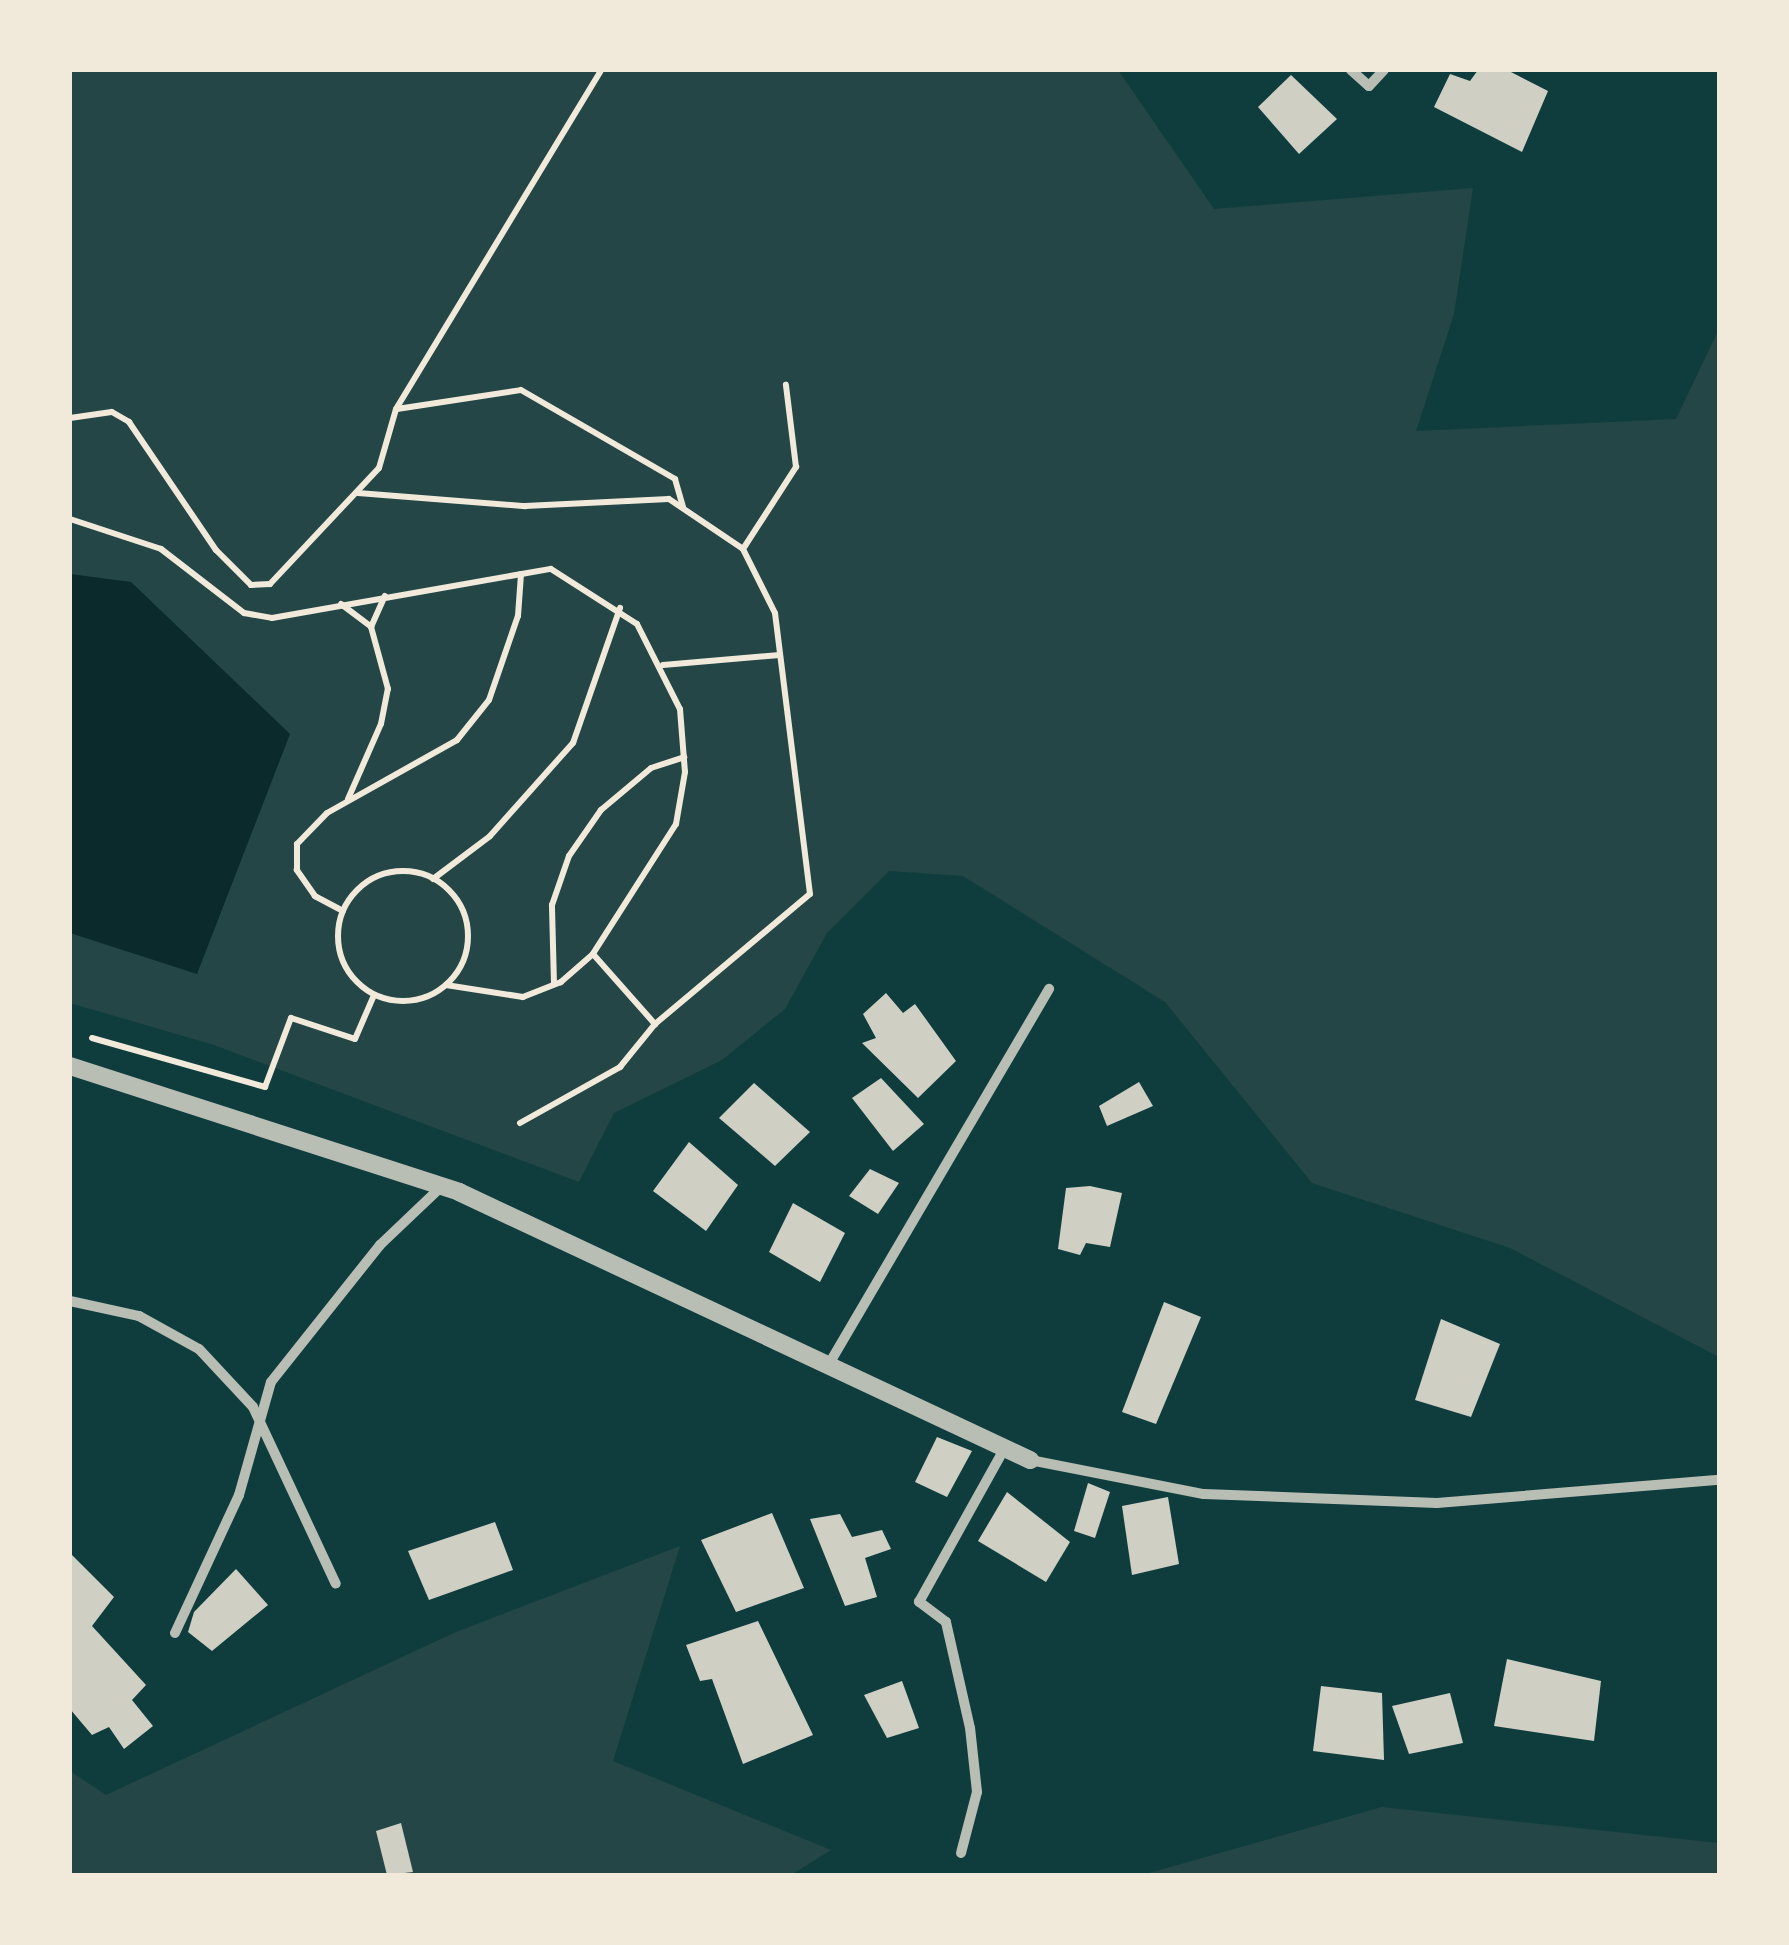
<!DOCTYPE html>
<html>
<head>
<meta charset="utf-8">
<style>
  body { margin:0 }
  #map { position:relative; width:1789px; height:1945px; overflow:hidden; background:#0f3d3e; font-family:"Libre Baskerville",serif }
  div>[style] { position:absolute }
  .green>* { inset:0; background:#244646 }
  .water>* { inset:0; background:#0a2a2b }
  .building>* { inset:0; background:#cfcfc3 }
  .path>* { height:6px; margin:-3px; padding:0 3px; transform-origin:3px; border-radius:3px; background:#f1e9da }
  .path>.ring { margin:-3px; padding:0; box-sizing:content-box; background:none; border:6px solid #f1e9da; border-radius:50% }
  .minor>* { height:10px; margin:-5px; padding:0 5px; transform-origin:5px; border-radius:5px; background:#b8beb3 }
  .tertiary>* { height:18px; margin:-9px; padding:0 9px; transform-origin:9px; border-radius:9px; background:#b8beb3 }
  span { translate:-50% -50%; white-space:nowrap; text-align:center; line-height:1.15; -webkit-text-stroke:10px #f1e9da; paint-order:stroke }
  .frame { position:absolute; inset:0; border:72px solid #f1e9da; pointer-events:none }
</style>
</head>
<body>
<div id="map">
  <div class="green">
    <div style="clip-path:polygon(70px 70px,1118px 70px,1214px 209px,1473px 188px,1454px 314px,1416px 431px,1676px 419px,1719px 329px,1719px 1357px,1510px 1248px,1312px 1183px,1165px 1002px,963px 876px,889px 871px,827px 933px,785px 1009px,722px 1060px,614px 1113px,579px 1182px,214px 1045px,70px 1003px)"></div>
    <div style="clip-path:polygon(680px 1546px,613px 1761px,831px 1850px,791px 1875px,70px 1875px,70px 1771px,106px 1795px,456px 1632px)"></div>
    <div style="clip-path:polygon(1382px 1807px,1719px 1843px,1719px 1875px,1142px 1875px)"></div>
  </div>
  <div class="water">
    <div style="clip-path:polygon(70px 574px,131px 582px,290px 734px,197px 974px,70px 933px)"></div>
  </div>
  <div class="building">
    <div style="clip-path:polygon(1478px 70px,1507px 70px,1548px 91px,1522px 152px,1434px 107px,1450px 74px,1470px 81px)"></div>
    <div style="clip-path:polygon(1291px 75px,1337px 119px,1299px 154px,1258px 107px)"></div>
    <div style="clip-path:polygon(886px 993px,903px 1013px,915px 1004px,956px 1061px,918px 1098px,862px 1043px,876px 1038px,863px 1014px)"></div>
    <div style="clip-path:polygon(881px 1078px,924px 1124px,893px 1151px,852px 1098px)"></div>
    <div style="clip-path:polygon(1139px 1082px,1153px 1106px,1107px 1126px,1099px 1106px)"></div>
    <div style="clip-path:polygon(754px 1083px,810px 1132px,775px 1166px,719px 1118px)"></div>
    <div style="clip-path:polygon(689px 1142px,738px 1185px,706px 1231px,653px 1191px)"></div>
    <div style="clip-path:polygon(870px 1169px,899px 1183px,878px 1214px,849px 1196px)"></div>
    <div style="clip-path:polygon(1090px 1186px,1122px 1193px,1110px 1247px,1086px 1243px,1080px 1255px,1058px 1249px,1066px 1188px)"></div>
    <div style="clip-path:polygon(793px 1203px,845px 1233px,820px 1282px,769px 1252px)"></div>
    <div style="clip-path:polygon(1164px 1302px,1201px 1317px,1156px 1424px,1122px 1412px)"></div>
    <div style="clip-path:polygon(1441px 1319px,1500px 1344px,1471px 1417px,1415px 1400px)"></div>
    <div style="clip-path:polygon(937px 1437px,972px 1451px,947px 1497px,915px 1482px)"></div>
    <div style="clip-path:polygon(1088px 1483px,1110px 1492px,1095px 1538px,1074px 1531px)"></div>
    <div style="clip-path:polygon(1007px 1492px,1070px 1542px,1046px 1582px,978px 1541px)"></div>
    <div style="clip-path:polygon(1168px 1497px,1179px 1564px,1132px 1575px,1122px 1506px)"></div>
    <div style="clip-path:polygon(772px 1513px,804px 1588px,736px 1612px,701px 1540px)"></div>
    <div style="clip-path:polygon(840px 1514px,852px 1537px,882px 1530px,891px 1549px,865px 1558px,877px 1597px,845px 1606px,810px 1519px)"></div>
    <div style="clip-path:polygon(495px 1522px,513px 1570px,429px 1600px,408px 1551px)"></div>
    <div style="clip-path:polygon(70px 1553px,114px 1597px,92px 1626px,146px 1685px,132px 1700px,153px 1726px,124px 1749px,109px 1727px,92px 1735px,70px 1709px)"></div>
    <div style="clip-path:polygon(236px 1569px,268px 1605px,212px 1651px,188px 1632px,194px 1612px)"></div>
    <div style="clip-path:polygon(758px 1621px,813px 1735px,743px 1764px,712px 1679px,700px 1681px,686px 1645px)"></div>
    <div style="clip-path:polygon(1507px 1659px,1601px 1681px,1594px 1741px,1494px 1726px)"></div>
    <div style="clip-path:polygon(902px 1681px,919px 1728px,887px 1738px,864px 1695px)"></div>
    <div style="clip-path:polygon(1321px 1686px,1382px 1693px,1384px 1760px,1313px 1751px)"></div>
    <div style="clip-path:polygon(1450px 1693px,1463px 1743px,1409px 1754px,1392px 1706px)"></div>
    <div style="clip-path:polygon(401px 1823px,413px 1872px,387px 1875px,376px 1831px)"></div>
  </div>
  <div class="path">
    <div style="left:397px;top:409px;width:125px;rotate:-8.7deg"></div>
    <div style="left:521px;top:390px;width:178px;rotate:30deg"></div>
    <div style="left:675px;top:479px;width:29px;rotate:74deg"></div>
    <div style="left:70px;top:418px;width:42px;rotate:-8.1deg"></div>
    <div style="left:112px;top:412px;width:20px;rotate:30deg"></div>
    <div style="left:129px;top:422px;width:155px;rotate:55.8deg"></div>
    <div style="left:216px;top:550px;width:49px;rotate:45deg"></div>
    <div style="left:251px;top:585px;width:19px;rotate:-3deg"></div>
    <div style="left:270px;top:584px;width:159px;rotate:-46.8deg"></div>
    <div style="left:379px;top:468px;width:61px;rotate:-73.9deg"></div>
    <div style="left:396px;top:409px;width:396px;rotate:-58.8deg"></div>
    <div style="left:358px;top:493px;width:168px;rotate:4.5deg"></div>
    <div style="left:525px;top:506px;width:144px;rotate:-2.8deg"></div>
    <div style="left:669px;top:499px;width:89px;rotate:34deg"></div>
    <div style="left:743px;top:549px;width:98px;rotate:-57.1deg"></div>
    <div style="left:796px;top:467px;width:83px;rotate:-97deg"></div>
    <div style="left:70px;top:519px;width:96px;rotate:18.2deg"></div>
    <div style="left:161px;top:549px;width:105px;rotate:37.6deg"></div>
    <div style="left:244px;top:613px;width:28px;rotate:10deg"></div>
    <div style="left:272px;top:618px;width:283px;rotate:-10deg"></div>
    <div style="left:551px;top:569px;width:102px;rotate:32.6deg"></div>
    <div style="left:637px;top:624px;width:95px;rotate:63.2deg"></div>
    <div style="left:680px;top:709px;width:63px;rotate:85.5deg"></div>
    <div style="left:685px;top:772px;width:53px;rotate:99.8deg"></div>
    <div style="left:676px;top:824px;width:154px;rotate:122.6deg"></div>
    <div style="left:593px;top:954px;width:43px;rotate:138.8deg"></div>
    <div style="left:561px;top:982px;width:41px;rotate:158.5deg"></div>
    <div style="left:523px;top:997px;width:78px;rotate:-171.1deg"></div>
    <div style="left:341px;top:604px;width:38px;rotate:37deg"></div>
    <div style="left:663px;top:665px;width:117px;rotate:-4.9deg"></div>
    <div style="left:348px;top:799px;width:82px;rotate:-66.3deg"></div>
    <div style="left:381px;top:724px;width:36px;rotate:-79deg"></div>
    <div style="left:388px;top:689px;width:64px;rotate:-105.3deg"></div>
    <div style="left:371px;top:627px;width:34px;rotate:-66deg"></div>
    <div class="ring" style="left:338px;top:871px;width:124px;height:124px"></div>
    <div style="left:433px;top:879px;width:71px;rotate:-37deg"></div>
    <div style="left:490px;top:836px;width:125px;rotate:-48.3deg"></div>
    <div style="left:573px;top:743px;width:143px;rotate:-70.8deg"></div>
    <div style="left:343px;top:911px;width:32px;rotate:-152deg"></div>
    <div style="left:315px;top:896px;width:32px;rotate:-125deg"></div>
    <div style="left:297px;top:870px;width:26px;rotate:-90deg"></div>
    <div style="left:297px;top:844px;width:43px;rotate:-45.9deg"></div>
    <div style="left:327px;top:813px;width:149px;rotate:-29.3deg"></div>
    <div style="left:457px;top:740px;width:51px;rotate:-51.3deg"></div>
    <div style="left:489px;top:700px;width:89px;rotate:-71deg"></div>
    <div style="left:518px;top:616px;width:42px;rotate:-85.9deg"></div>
    <div style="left:593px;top:954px;width:94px;rotate:48.5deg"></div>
    <div style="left:554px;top:984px;width:79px;rotate:-91.5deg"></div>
    <div style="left:552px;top:905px;width:52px;rotate:-70.9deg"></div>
    <div style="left:569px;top:856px;width:56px;rotate:-55.2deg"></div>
    <div style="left:601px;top:810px;width:65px;rotate:-40deg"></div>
    <div style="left:651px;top:768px;width:35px;rotate:-18deg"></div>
    <div style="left:92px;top:1038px;width:180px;rotate:15.8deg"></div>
    <div style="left:265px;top:1087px;width:74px;rotate:-69.4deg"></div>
    <div style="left:291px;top:1018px;width:67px;rotate:18.2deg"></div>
    <div style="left:355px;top:1039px;width:48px;rotate:-66.6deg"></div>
    <div style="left:520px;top:1123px;width:115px;rotate:-29.2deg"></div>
    <div style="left:620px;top:1067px;width:55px;rotate:-50.9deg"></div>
    <div style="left:655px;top:1024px;width:202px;rotate:-40deg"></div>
    <div style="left:810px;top:894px;width:283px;rotate:-97.1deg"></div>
    <div style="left:775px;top:613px;width:72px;rotate:-116.6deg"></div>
  </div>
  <div class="minor">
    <div style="left:1351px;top:70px;width:24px;rotate:42deg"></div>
    <div style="left:1369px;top:86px;width:22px;rotate:-47deg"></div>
    <div style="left:70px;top:1301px;width:71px;rotate:12.3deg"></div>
    <div style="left:139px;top:1316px;width:68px;rotate:28.8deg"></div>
    <div style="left:199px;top:1349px;width:79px;rotate:47deg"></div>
    <div style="left:253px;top:1407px;width:195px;rotate:64.9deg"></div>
    <div style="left:829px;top:1364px;width:435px;rotate:-59.6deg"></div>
    <div style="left:1030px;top:1460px;width:177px;rotate:11.1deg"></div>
    <div style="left:1204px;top:1494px;width:233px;rotate:2.2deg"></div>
    <div style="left:1437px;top:1503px;width:283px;rotate:-4.7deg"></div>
    <div style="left:175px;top:1633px;width:152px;rotate:-65.1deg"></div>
    <div style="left:239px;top:1495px;width:117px;rotate:-74.2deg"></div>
    <div style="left:271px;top:1382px;width:175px;rotate:-51.5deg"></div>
    <div style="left:380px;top:1245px;width:84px;rotate:-43.6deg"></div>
    <div style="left:961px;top:1853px;width:63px;rotate:-75.3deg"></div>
    <div style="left:977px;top:1792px;width:64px;rotate:-96.2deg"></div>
    <div style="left:970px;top:1728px;width:109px;rotate:-102.8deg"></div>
    <div style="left:946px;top:1622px;width:34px;rotate:-143deg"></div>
    <div style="left:919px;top:1602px;width:175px;rotate:-60.9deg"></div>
  </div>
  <div class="tertiary">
    <div style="left:70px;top:1066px;width:409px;rotate:17.9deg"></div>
    <div style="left:459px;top:1192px;width:631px;rotate:25.14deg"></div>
  </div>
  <div class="frame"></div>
</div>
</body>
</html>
